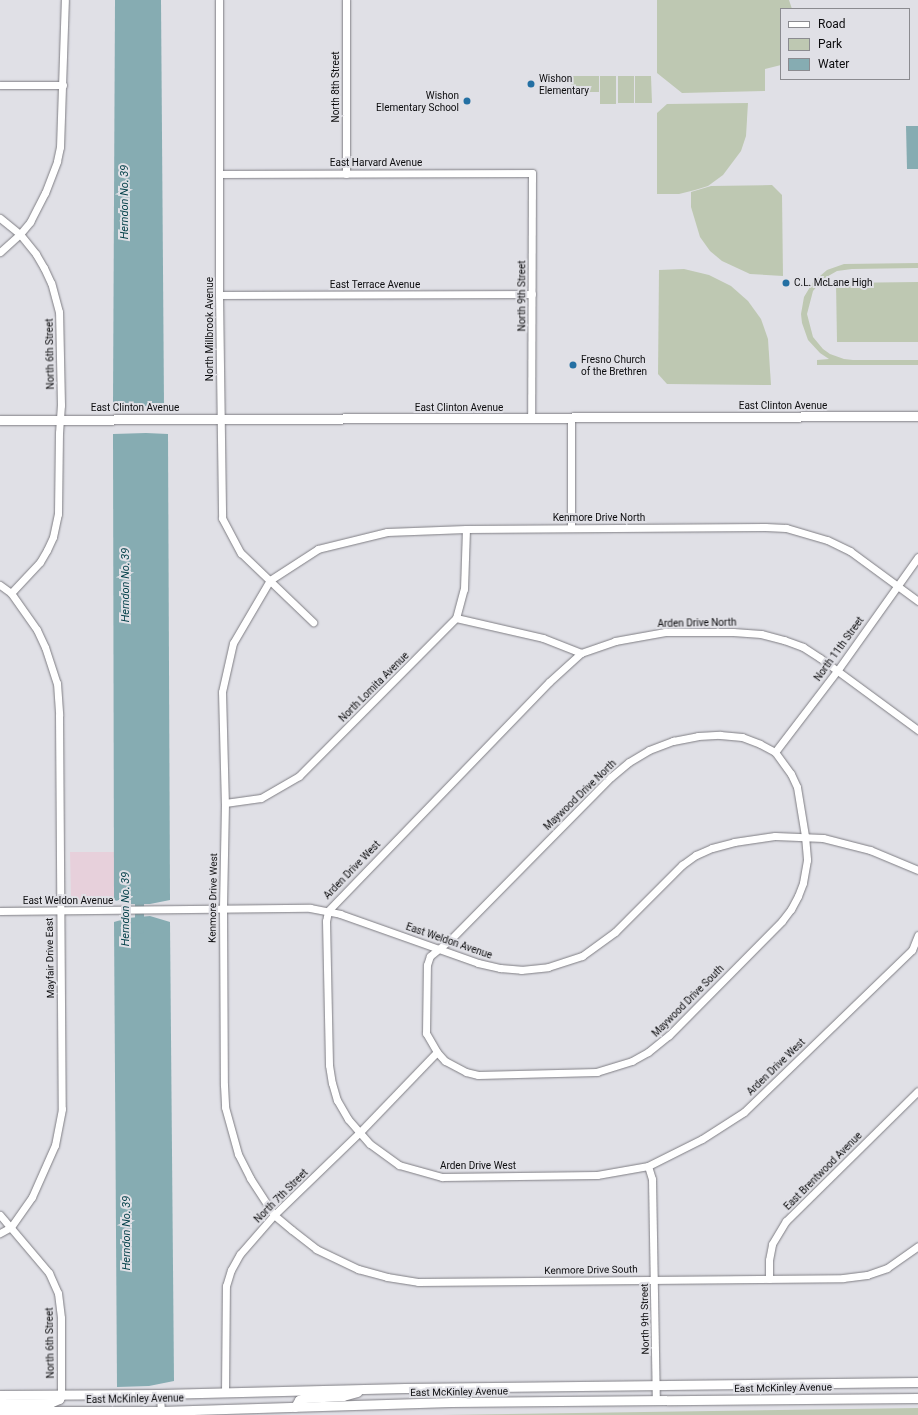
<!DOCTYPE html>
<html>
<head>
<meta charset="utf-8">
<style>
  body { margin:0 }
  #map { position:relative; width:918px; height:1415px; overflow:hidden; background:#e0e0e6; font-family:Roboto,sans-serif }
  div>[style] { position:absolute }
  .industrial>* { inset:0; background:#e7d0db }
  .green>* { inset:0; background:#bec8b2 }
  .water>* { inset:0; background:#86acb2 }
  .canal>* { height:9px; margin:-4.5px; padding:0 4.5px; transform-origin:4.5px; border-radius:4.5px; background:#86acb2 }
  .roads { filter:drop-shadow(0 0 1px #7e7d83) drop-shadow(0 0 1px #7e7d83) }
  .street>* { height:7px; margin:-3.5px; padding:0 3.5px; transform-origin:3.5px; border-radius:3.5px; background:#fff }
  .secondary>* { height:9px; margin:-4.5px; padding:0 4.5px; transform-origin:4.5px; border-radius:4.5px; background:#fff }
  .dots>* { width:11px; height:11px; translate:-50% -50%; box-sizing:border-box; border:2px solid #e0e0e6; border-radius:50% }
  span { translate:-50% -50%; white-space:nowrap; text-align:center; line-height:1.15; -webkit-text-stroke:4px #e0e0e6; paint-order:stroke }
  .poi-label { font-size:10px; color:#0c0c0e }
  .left { translate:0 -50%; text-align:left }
  .right { translate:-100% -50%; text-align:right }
  .street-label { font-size:10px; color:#0c0c0e }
  .water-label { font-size:11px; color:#05414a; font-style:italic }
  .legend { position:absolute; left:780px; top:8px; width:130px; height:72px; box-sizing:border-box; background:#e0e0e6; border:1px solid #8b8b90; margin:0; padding:5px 7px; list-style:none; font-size:12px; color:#0c0c0e }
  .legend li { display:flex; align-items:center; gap:8px; height:20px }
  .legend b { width:20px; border:1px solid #8b8b90 }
</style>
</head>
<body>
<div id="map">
  <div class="industrial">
    <div style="clip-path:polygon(70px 852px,114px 852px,114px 900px,76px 900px,71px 897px)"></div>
  </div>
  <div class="green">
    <div style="clip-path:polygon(657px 0,789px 0,792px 9px,781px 9px,781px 65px,765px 69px,765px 91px,682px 93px,657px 73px)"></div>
    <div style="clip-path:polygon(571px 76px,599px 76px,599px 92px,571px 92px)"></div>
    <div style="clip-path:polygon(600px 76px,616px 76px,616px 104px,600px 104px)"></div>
    <div style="clip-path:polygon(618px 76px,634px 76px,634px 103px,618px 103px)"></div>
    <div style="clip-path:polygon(635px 76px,651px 76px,652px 103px,635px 103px)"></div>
    <div style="clip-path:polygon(748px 103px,746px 136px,741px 151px,723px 175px,708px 186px,695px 190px,679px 194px,657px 194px,657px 113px,667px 104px)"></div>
    <div style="clip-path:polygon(772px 185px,782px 195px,783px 276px,750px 274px,722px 261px,710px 251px,700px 237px,691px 207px,691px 192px,711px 186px)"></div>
    <div style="clip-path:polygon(918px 263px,918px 268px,852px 269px,837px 271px,823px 279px,813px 291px,807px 314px,813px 337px,823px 349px,830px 354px,844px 359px,853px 360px,918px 360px,918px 365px,817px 365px,817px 360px,829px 359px,820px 353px,808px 340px,802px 323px,801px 314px,804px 297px,813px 282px,827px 270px,844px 264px)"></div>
    <div style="clip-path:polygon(684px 269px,709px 275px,731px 286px,748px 301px,761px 319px,768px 339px,771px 385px,667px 384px,658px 374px,659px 270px)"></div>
    <div style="clip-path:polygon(918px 282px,918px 342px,837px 342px,836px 283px)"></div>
    <div style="clip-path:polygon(918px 1408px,918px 1415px,442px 1415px)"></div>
  </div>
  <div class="water">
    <div style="clip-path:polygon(115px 0,161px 0,164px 404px,145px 406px,113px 404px)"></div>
    <div style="clip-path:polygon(906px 126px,918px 126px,918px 169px,907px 169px)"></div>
    <div style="clip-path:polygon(146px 433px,168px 434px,170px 900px,150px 904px,128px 904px,114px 900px,113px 434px)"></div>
    <div style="clip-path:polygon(150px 916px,170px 922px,174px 1381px,149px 1386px,117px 1387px,114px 922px,128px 918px)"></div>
  </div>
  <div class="canal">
    <div style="left:139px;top:892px;width:37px;rotate:90deg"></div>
  </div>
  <div class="roads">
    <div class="street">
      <div style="left:219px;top:0;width:295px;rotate:90deg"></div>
      <div style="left:219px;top:295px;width:223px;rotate:89.2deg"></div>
      <div style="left:222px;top:518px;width:40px;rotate:62deg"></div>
      <div style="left:241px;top:553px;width:100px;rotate:43.8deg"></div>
      <div style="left:346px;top:0;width:174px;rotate:90deg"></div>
      <div style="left:0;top:85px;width:63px"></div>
      <div style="left:221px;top:174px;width:311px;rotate:-0.2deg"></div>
      <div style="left:532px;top:173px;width:245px;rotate:90.2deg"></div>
      <div style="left:0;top:218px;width:26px;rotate:39deg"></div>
      <div style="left:20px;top:234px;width:27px;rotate:138deg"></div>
      <div style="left:219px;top:295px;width:313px;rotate:-0.2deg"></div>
      <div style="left:571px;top:418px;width:110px;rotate:90deg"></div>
      <div style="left:0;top:585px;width:14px;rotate:36deg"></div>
      <div style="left:11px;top:593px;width:45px;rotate:54.9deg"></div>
      <div style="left:37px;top:630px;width:19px;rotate:65deg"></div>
      <div style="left:45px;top:647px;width:38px;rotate:72deg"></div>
      <div style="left:57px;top:683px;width:32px;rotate:86deg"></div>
      <div style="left:59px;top:715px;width:394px;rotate:89.6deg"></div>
      <div style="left:62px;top:1109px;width:37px;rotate:101deg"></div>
      <div style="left:55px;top:1145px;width:57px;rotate:113.9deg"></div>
      <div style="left:32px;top:1197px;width:37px;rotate:125deg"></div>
      <div style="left:11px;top:1227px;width:13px;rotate:151deg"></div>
      <div style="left:11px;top:593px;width:42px;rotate:-46.9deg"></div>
      <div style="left:40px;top:562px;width:14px;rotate:-60deg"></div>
      <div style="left:47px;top:550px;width:14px;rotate:-65deg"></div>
      <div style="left:53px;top:537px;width:24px;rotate:-78deg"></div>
      <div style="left:58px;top:514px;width:81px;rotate:-89.3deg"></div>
      <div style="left:59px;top:433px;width:28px;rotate:-86deg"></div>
      <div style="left:61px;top:405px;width:93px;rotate:-91.2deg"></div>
      <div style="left:59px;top:312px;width:30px;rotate:-105deg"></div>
      <div style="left:51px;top:283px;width:17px;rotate:-115deg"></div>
      <div style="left:44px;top:268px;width:16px;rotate:-120deg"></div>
      <div style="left:36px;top:254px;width:26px;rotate:-129deg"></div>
      <div style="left:20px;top:234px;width:16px;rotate:-50deg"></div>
      <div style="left:30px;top:222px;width:33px;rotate:-63deg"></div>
      <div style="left:45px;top:193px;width:34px;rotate:-69deg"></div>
      <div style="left:57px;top:161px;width:14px;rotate:-78deg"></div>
      <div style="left:60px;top:147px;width:147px;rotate:-88.1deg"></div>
      <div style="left:918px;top:601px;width:84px;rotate:-143.7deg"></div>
      <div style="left:850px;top:551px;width:25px;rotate:-154deg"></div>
      <div style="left:827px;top:540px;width:43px;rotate:-163.7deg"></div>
      <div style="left:786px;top:528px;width:21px;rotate:-177deg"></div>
      <div style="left:765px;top:527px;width:299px;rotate:179.6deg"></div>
      <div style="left:466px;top:529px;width:79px;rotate:177.8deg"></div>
      <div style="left:387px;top:532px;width:71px;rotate:166.2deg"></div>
      <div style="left:318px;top:549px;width:57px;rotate:147.1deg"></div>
      <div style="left:270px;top:580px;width:73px;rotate:120.4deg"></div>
      <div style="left:233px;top:643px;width:50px;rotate:102.7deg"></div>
      <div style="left:222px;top:692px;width:111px;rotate:88.5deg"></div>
      <div style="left:225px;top:803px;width:107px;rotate:91.1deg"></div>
      <div style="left:223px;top:910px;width:175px;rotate:89.7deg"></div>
      <div style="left:224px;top:1085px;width:22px;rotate:87deg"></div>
      <div style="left:225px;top:1107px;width:49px;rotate:74.5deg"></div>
      <div style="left:238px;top:1154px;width:27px;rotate:63deg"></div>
      <div style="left:250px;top:1178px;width:44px;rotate:57deg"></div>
      <div style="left:274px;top:1215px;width:23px;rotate:40deg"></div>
      <div style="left:292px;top:1230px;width:31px;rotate:38deg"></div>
      <div style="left:316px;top:1249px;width:47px;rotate:25.5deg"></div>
      <div style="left:358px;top:1269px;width:30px;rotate:15deg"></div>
      <div style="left:387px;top:1277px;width:31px;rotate:9deg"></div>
      <div style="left:418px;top:1282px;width:425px;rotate:-0.5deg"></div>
      <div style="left:843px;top:1278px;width:24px;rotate:-7deg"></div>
      <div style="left:867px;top:1275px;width:21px;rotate:-19deg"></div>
      <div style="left:887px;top:1268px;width:38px;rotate:-35deg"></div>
      <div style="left:456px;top:618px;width:89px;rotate:12.9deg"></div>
      <div style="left:543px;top:638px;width:41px;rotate:21.5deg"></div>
      <div style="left:581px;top:653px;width:36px;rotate:-19deg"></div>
      <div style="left:615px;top:641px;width:51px;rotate:-10.2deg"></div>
      <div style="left:665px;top:632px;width:68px"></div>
      <div style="left:733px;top:632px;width:28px;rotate:4deg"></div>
      <div style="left:761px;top:634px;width:24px;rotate:15deg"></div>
      <div style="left:784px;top:640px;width:20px;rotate:20deg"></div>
      <div style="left:803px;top:647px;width:20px;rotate:33deg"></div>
      <div style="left:820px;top:658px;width:122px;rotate:36.3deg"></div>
      <div style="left:581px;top:653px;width:43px;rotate:137.8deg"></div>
      <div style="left:549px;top:682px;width:318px;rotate:134deg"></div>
      <div style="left:328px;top:911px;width:10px;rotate:101deg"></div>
      <div style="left:326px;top:921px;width:144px;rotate:88.8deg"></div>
      <div style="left:329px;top:1065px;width:18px;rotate:81deg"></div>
      <div style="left:332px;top:1083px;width:18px;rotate:74deg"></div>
      <div style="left:337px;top:1100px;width:22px;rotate:60deg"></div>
      <div style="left:348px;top:1119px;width:33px;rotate:49deg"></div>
      <div style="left:370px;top:1144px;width:36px;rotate:36deg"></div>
      <div style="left:399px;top:1165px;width:45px;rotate:15.6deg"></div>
      <div style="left:442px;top:1177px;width:155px;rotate:-0.7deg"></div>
      <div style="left:597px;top:1175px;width:52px;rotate:-10deg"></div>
      <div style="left:648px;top:1166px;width:60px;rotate:-26.6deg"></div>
      <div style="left:702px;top:1139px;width:50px;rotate:-32.7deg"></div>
      <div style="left:744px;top:1112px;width:233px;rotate:-44deg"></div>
      <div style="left:912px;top:950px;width:16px;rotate:-68deg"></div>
      <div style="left:720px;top:735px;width:22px;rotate:5deg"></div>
      <div style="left:742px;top:737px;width:19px;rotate:21deg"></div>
      <div style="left:760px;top:744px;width:17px;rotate:28deg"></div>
      <div style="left:775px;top:752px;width:27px;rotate:54deg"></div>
      <div style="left:791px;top:774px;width:14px;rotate:65deg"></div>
      <div style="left:797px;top:787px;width:50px;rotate:80.7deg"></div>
      <div style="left:805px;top:836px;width:24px;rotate:85deg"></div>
      <div style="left:807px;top:860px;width:23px;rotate:100deg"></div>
      <div style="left:803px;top:883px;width:14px;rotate:111deg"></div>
      <div style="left:798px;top:896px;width:15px;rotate:118deg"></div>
      <div style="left:791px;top:909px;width:15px;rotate:127deg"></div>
      <div style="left:782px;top:921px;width:161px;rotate:134.7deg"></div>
      <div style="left:669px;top:1035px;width:27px;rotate:141deg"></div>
      <div style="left:648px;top:1052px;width:18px;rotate:151deg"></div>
      <div style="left:632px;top:1061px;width:37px;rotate:163deg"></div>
      <div style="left:597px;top:1072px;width:119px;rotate:178.6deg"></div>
      <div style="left:478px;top:1075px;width:12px;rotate:-166deg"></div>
      <div style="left:466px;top:1072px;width:24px;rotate:-152deg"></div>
      <div style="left:445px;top:1061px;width:12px;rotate:-132deg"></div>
      <div style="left:437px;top:1052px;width:22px;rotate:-120deg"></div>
      <div style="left:426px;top:1033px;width:68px;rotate:-89.2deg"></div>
      <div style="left:427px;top:965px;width:9px;rotate:-72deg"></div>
      <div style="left:430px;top:956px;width:26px;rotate:-39deg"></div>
      <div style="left:450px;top:940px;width:229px;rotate:-45.4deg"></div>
      <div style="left:611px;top:777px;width:23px;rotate:-40deg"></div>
      <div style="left:629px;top:762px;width:23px;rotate:-31deg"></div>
      <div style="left:649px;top:750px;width:26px;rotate:-21deg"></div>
      <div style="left:673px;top:741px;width:25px;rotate:-11deg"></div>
      <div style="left:698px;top:736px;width:22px;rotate:-3deg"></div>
      <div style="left:775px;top:752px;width:102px;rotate:-52.6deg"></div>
      <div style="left:837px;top:671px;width:140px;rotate:-54.6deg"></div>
      <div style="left:225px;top:803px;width:36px;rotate:-8deg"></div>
      <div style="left:261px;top:798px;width:44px;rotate:-30.1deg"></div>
      <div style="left:299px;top:776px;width:223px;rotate:-45.2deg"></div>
      <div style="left:456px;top:618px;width:30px;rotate:-75deg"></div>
      <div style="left:464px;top:589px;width:60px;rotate:-88.1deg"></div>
      <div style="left:0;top:911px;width:310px;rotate:-0.6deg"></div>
      <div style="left:310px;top:908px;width:31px;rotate:11deg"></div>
      <div style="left:340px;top:914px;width:146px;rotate:19.5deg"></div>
      <div style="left:478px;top:963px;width:23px;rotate:13deg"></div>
      <div style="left:500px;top:968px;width:21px;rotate:5deg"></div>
      <div style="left:521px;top:970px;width:27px;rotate:-6deg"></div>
      <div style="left:548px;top:967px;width:36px;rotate:-18deg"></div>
      <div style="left:582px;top:956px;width:41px;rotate:-36deg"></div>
      <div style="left:615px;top:932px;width:95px;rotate:-45deg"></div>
      <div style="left:682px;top:865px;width:17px;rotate:-36deg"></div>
      <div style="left:696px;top:855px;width:17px;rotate:-24deg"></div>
      <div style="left:712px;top:848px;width:23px;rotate:-15deg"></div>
      <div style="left:734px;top:842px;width:41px;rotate:-8.3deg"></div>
      <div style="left:775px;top:836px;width:48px;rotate:2.4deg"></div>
      <div style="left:823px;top:838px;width:49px;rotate:14.3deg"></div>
      <div style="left:870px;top:850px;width:52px;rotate:22.6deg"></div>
      <div style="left:648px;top:1166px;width:14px;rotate:73deg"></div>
      <div style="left:652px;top:1179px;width:221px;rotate:89deg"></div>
      <div style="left:0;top:1215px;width:76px;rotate:49.8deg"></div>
      <div style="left:49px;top:1273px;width:22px;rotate:66deg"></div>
      <div style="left:58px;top:1293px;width:25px;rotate:83deg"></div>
      <div style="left:61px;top:1318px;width:77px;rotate:90deg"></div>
      <div style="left:769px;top:1279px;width:19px;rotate:-90deg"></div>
      <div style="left:769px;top:1260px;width:16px;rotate:-79deg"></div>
      <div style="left:772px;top:1244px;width:27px;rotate:-59deg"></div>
      <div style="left:786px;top:1221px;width:185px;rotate:-44.6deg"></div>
      <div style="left:225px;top:1393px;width:107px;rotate:-89.5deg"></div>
      <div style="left:226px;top:1286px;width:17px;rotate:-73deg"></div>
      <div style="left:231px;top:1270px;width:18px;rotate:-61deg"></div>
      <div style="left:240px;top:1254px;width:52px;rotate:-48.9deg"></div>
      <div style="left:274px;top:1215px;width:118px;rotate:-44deg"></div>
      <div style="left:359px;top:1133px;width:112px;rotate:-46.1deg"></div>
      <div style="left:160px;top:1394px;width:21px;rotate:87deg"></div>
    </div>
    <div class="secondary">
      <div style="left:0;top:420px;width:918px;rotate:-0.25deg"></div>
      <div style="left:0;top:1395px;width:160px;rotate:-0.4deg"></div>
      <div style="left:160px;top:1394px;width:245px;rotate:-1.4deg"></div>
      <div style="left:405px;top:1388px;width:513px;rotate:-0.67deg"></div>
      <div style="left:0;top:1404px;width:50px;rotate:-1.1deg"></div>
      <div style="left:50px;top:1403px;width:10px;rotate:-24deg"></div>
      <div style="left:59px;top:1399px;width:4px;rotate:-63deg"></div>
      <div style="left:295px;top:1407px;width:8px;rotate:-60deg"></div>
      <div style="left:299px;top:1400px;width:5px;rotate:-22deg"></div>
      <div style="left:304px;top:1398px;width:39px;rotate:-3deg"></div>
      <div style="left:343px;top:1396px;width:15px;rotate:-16deg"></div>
      <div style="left:0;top:1411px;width:161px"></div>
      <div style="left:161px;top:1411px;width:290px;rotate:-1.8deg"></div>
      <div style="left:451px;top:1402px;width:467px;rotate:-0.5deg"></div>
    </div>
  </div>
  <div class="dots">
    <div style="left:531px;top:84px;background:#2470a3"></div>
    <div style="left:467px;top:101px;background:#2470a3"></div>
    <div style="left:786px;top:283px;background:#2470a3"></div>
    <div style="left:573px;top:365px;background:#2470a3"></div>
  </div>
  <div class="poi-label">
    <span class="left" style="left:539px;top:84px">Wishon<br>Elementary</span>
    <span class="right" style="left:459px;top:101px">Wishon<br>Elementary School</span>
    <span class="left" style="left:794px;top:283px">C.L. McLane High</span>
    <span class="left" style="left:581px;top:365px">Fresno Church<br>of the Brethren</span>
  </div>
  <div class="street-label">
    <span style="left:336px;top:87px;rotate:-90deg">North 8th Street</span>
    <span style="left:376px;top:163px">East Harvard Avenue</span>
    <span style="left:375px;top:285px">East Terrace Avenue</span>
    <span style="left:522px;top:296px;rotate:-90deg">North 9th Street</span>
    <span style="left:210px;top:329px;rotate:-90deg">North Millbrook Avenue</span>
    <span style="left:50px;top:354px;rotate:-91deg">North 6th Street</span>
    <span style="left:783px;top:406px">East Clinton Avenue</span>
    <span style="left:135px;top:408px">East Clinton Avenue</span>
    <span style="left:459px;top:408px">East Clinton Avenue</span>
    <span style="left:599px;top:518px">Kenmore Drive North</span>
    <span style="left:697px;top:623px;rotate:-1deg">Arden Drive North</span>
    <span style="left:839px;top:649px;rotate:-54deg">North 11th Street</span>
    <span style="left:374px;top:687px;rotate:-45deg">North Lomita Avenue</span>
    <span style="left:580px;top:795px;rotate:-44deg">Maywood Drive North</span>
    <span style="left:352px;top:870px;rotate:-46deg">Arden Drive West</span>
    <span style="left:213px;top:898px;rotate:-89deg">Kenmore Drive West</span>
    <span style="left:68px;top:901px">East Weldon Avenue</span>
    <span style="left:449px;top:941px;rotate:19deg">East Weldon Avenue</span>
    <span style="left:50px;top:958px;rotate:-91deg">Mayfair Drive East</span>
    <span style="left:688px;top:1001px;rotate:-45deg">Maywood Drive South</span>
    <span style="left:776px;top:1067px;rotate:-44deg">Arden Drive West</span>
    <span style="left:478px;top:1166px">Arden Drive West</span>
    <span style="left:823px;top:1171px;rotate:-45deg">East Brentwood Avenue</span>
    <span style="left:281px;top:1196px;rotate:-45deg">North 7th Street</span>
    <span style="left:591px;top:1270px;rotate:-1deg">Kenmore Drive South</span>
    <span style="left:645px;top:1319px;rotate:-91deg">North 9th Street</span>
    <span style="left:50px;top:1343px;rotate:-91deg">North 6th Street</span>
    <span style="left:783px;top:1388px;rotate:-1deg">East McKinley Avenue</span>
    <span style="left:459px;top:1392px;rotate:-1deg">East McKinley Avenue</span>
    <span style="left:135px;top:1399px;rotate:-1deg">East McKinley Avenue</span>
  </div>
  <div class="water-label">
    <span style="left:125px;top:202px;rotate:-90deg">Herndon No. 39</span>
    <span style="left:126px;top:585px;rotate:-90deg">Herndon No. 39</span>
    <span style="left:126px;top:909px;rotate:-90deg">Herndon No. 39</span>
    <span style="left:127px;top:1233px;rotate:-90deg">Herndon No. 39</span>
  </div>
  <ul class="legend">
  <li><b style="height:5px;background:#fff"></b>Road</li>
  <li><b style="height:11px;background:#bec8b2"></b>Park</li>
  <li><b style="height:11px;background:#86acb2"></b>Water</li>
  </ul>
</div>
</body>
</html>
